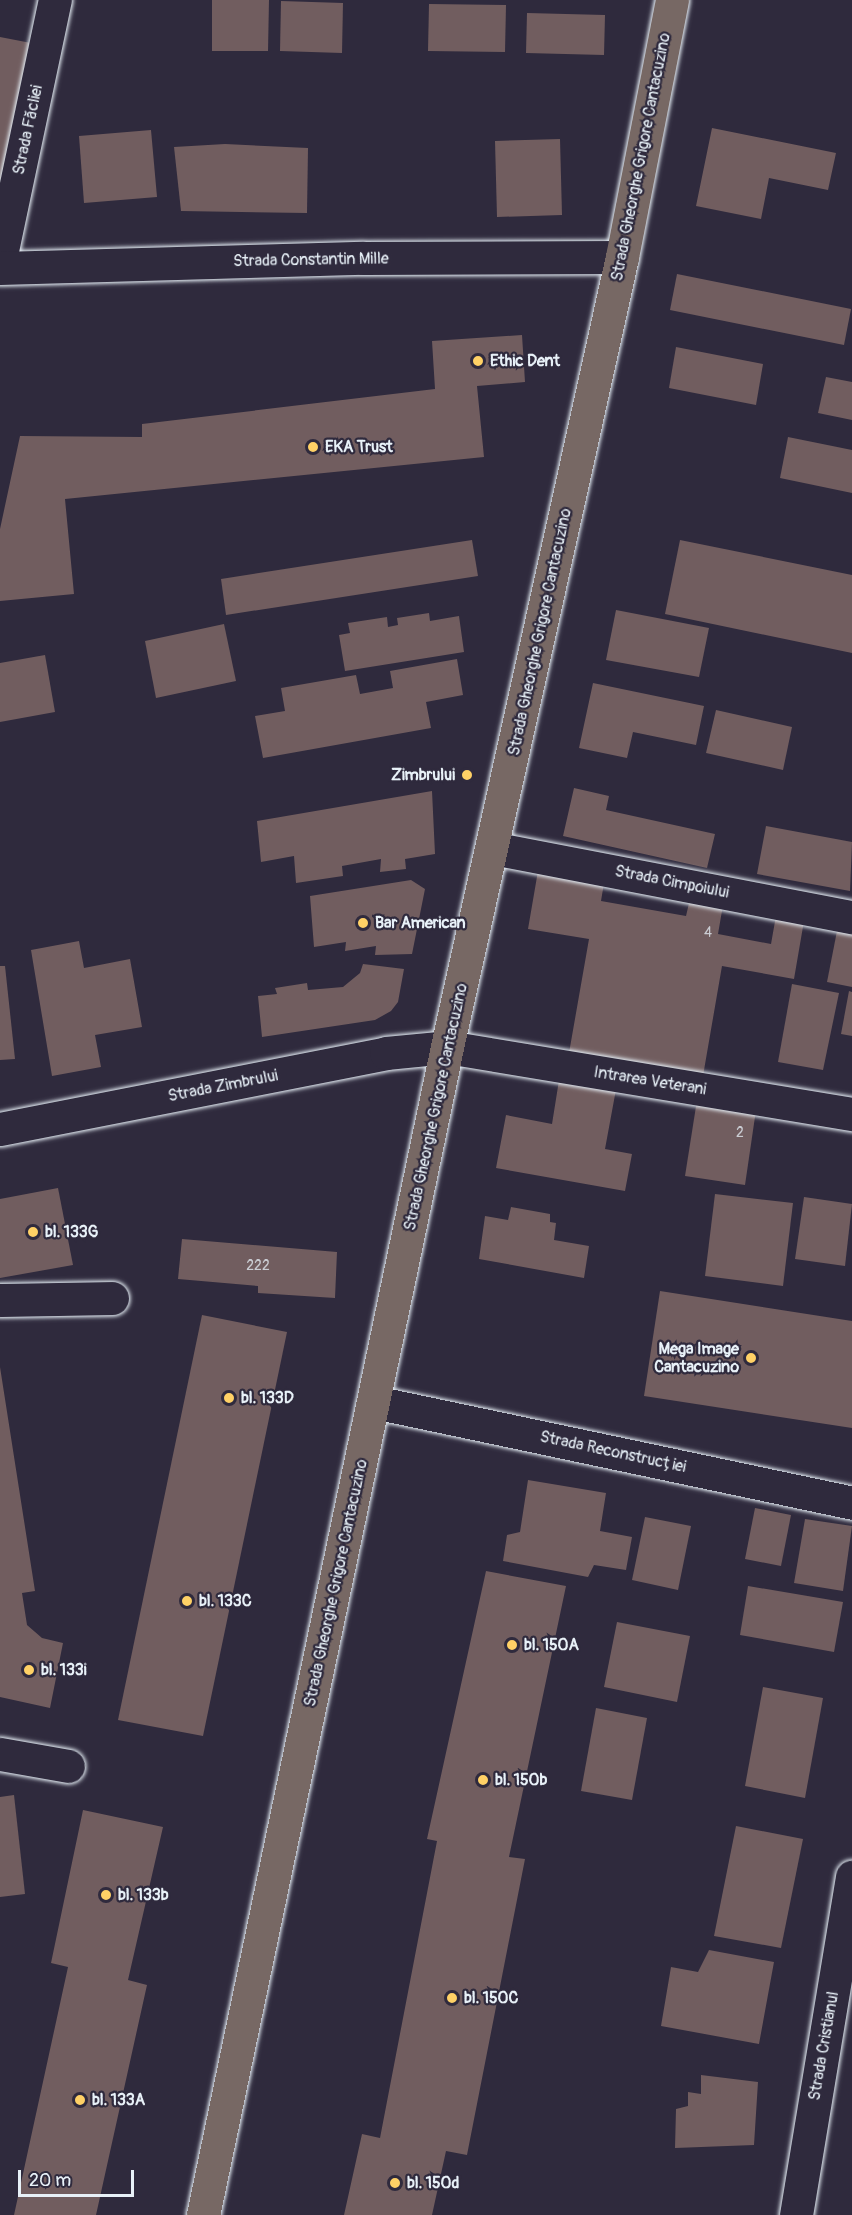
<!DOCTYPE html>
<html>
<head>
<meta charset="utf-8">
<style>
  body { margin:0 }
  #map { position:relative; width:852px; height:2215px; overflow:hidden; background:#2f2a3d; font-family:Pangolin,sans-serif }
  div>[style] { position:absolute }
  .building>* { inset:0; background:#715d5f }
  .roads { filter:drop-shadow(0 0 2px #e8f1f8) drop-shadow(0 0 2px #e8f1f8) }
  .minor>* { height:33px; margin:-16.5px; padding:0 16.5px; transform-origin:16.5px; border-radius:16.5px; background:#2f2a3d }
  .major>* { height:33px; margin:-16.5px; padding:0 16.5px; transform-origin:16.5px; border-radius:16.5px; background:#776864 }
  .dots>* { width:16px; height:16px; translate:-50% -50%; box-sizing:border-box; border:3px solid #2f2a3d; border-radius:50% }
  span { translate:-50% -50%; white-space:nowrap; text-align:center; line-height:1.15; -webkit-text-stroke:4.5px #2f2a3d; paint-order:stroke }
  .number-label { font-size:14px; color:#caccd2 }
  .number-label span { -webkit-text-stroke-width:0 }
  .street-label { font-size:16px; color:#e8f1f8 }
  .poi-label { font-size:16px; color:#e8f1f8; font-weight:700 }
  .left { translate:0 -50%; text-align:left }
  .right { translate:-100% -50%; text-align:right }
  .scale { position:absolute; left:18px; top:2170px; width:116px; height:27px; box-sizing:border-box; border:3px solid #e8f1f8; border-top:0; padding-left:8px; font-size:18px; line-height:21px; white-space:nowrap; color:#e8f1f8; -webkit-text-stroke:4px #2f2a3d; paint-order:stroke }
</style>
</head>
<body>
<div id="map">
  <div class="building">
    <div style="clip-path:polygon(212px 0,269px 0,268px 51px,212px 51px)"></div>
    <div style="clip-path:polygon(281px 1px,343px 3px,342px 53px,280px 51px)"></div>
    <div style="clip-path:polygon(429px 4px,506px 5px,505px 52px,428px 51px)"></div>
    <div style="clip-path:polygon(527px 13px,605px 15px,604px 55px,526px 53px)"></div>
    <div style="clip-path:polygon(0 37px,31px 43px,0 187px)"></div>
    <div style="clip-path:polygon(712px 128px,836px 153px,828px 190px,769px 178px,761px 219px,696px 206px)"></div>
    <div style="clip-path:polygon(151px 130px,157px 197px,84px 203px,79px 136px)"></div>
    <div style="clip-path:polygon(560px 139px,562px 215px,497px 217px,495px 141px)"></div>
    <div style="clip-path:polygon(225px 144px,308px 148px,307px 213px,181px 211px,174px 147px)"></div>
    <div style="clip-path:polygon(677px 274px,851px 309px,844px 345px,670px 310px)"></div>
    <div style="clip-path:polygon(522px 335px,525px 382px,477px 386px,484px 457px,65px 499px,74px 594px,0 601px,0 529px,20px 436px,142px 437px,142px 424px,435px 389px,432px 341px)"></div>
    <div style="clip-path:polygon(676px 347px,763px 364px,756px 405px,669px 388px)"></div>
    <div style="clip-path:polygon(826px 377px,852px 382px,852px 420px,818px 413px)"></div>
    <div style="clip-path:polygon(788px 437px,852px 450px,852px 493px,780px 478px)"></div>
    <div style="clip-path:polygon(472px 540px,478px 576px,226px 615px,221px 579px)"></div>
    <div style="clip-path:polygon(680px 540px,852px 575px,852px 653px,665px 614px)"></div>
    <div style="clip-path:polygon(616px 610px,709px 628px,699px 677px,606px 660px)"></div>
    <div style="clip-path:polygon(429px 613px,430px 621px,459px 616px,464px 652px,345px 671px,339px 635px,350px 633px,348px 623px,387px 617px,388px 627px,398px 625px,397px 618px)"></div>
    <div style="clip-path:polygon(224px 624px,236px 681px,156px 698px,145px 641px)"></div>
    <div style="clip-path:polygon(45px 655px,55px 712px,0 722px,0 663px)"></div>
    <div style="clip-path:polygon(457px 659px,463px 695px,426px 702px,431px 728px,263px 758px,255px 716px,285px 711px,281px 688px,356px 675px,360px 694px,393px 688px,390px 671px)"></div>
    <div style="clip-path:polygon(593px 683px,704px 706px,696px 745px,633px 732px,627px 758px,579px 748px)"></div>
    <div style="clip-path:polygon(716px 710px,792px 727px,783px 770px,706px 753px)"></div>
    <div style="clip-path:polygon(574px 788px,609px 796px,606px 810px,715px 834px,707px 868px,563px 836px)"></div>
    <div style="clip-path:polygon(432px 791px,435px 854px,405px 859px,406px 869px,380px 872px,381px 859px,342px 866px,343px 876px,296px 883px,294px 856px,261px 862px,257px 821px)"></div>
    <div style="clip-path:polygon(766px 826px,852px 842px,850px 891px,757px 874px)"></div>
    <div style="clip-path:polygon(539px 865px,605px 877px,601px 901px,686px 916px,690px 899px,723px 905px,718px 934px,771px 944px,777px 910px,805px 915px,794px 979px,722px 966px,703px 1076px,569px 1053px,589px 939px,528px 929px)"></div>
    <div style="clip-path:polygon(411px 880px,425px 889px,412px 954px,375px 955px,376px 946px,345px 951px,346px 942px,314px 947px,310px 896px)"></div>
    <div style="clip-path:polygon(837px 931px,852px 934px,852px 987px,827px 982px)"></div>
    <div style="clip-path:polygon(79px 941px,84px 968px,130px 959px,142px 1027px,95px 1035px,101px 1067px,52px 1076px,31px 950px)"></div>
    <div style="clip-path:polygon(363px 964px,404px 969px,398px 1002px,391px 1011px,375px 1020px,262px 1037px,258px 996px,277px 994px,275px 988px,307px 983px,308px 990px,343px 987px,360px 973px)"></div>
    <div style="clip-path:polygon(0 966px,5px 966px,15px 1059px,0 1060px)"></div>
    <div style="clip-path:polygon(792px 984px,839px 993px,823px 1070px,778px 1062px)"></div>
    <div style="clip-path:polygon(849px 991px,852px 992px,852px 1036px,841px 1034px)"></div>
    <div style="clip-path:polygon(560px 1074px,617px 1084px,605px 1149px,632px 1154px,625px 1191px,496px 1168px,506px 1115px,552px 1124px)"></div>
    <div style="clip-path:polygon(697px 1100px,756px 1110px,745px 1185px,685px 1176px)"></div>
    <div style="clip-path:polygon(58px 1188px,73px 1265px,0 1278px,0 1199px)"></div>
    <div style="clip-path:polygon(715px 1194px,793px 1203px,783px 1286px,705px 1276px)"></div>
    <div style="clip-path:polygon(804px 1197px,852px 1204px,845px 1266px,795px 1259px)"></div>
    <div style="clip-path:polygon(511px 1207px,550px 1214px,550px 1222px,556px 1223px,554px 1240px,589px 1246px,584px 1278px,479px 1259px,485px 1216px,508px 1220px)"></div>
    <div style="clip-path:polygon(182px 1239px,337px 1252px,335px 1298px,258px 1293px,258px 1286px,178px 1279px)"></div>
    <div style="clip-path:polygon(660px 1291px,852px 1321px,852px 1428px,644px 1396px)"></div>
    <div style="clip-path:polygon(202px 1315px,287px 1332px,203px 1736px,118px 1720px)"></div>
    <div style="clip-path:polygon(0 1367px,35px 1591px,22px 1593px,27px 1625px,42px 1638px,63px 1643px,50px 1708px,0 1697px)"></div>
    <div style="clip-path:polygon(528px 1480px,606px 1493px,600px 1531px,632px 1537px,626px 1570px,594px 1565px,588px 1577px,503px 1561px,507px 1535px,520px 1532px)"></div>
    <div style="clip-path:polygon(755px 1508px,791px 1515px,781px 1566px,745px 1559px)"></div>
    <div style="clip-path:polygon(645px 1517px,691px 1526px,678px 1590px,632px 1580px)"></div>
    <div style="clip-path:polygon(805px 1519px,852px 1526px,843px 1591px,794px 1583px)"></div>
    <div style="clip-path:polygon(486px 1571px,566px 1586px,509px 1857px,525px 1859px,467px 2155px,446px 2151px,432px 2215px,344px 2215px,362px 2134px,380px 2138px,437px 1841px,427px 1839px)"></div>
    <div style="clip-path:polygon(748px 1586px,843px 1602px,834px 1652px,740px 1635px)"></div>
    <div style="clip-path:polygon(617px 1622px,690px 1636px,677px 1702px,604px 1687px)"></div>
    <div style="clip-path:polygon(763px 1687px,823px 1698px,805px 1798px,745px 1786px)"></div>
    <div style="clip-path:polygon(596px 1708px,647px 1718px,632px 1800px,581px 1791px)"></div>
    <div style="clip-path:polygon(14px 1795px,25px 1894px,0 1897px,0 1797px)"></div>
    <div style="clip-path:polygon(83px 1810px,163px 1827px,128px 1980px,147px 1985px,96px 2215px,14px 2215px,68px 1967px,51px 1963px)"></div>
    <div style="clip-path:polygon(736px 1826px,803px 1839px,781px 1948px,714px 1936px)"></div>
    <div style="clip-path:polygon(709px 1950px,774px 1962px,759px 2044px,661px 2026px,671px 1967px,698px 1972px)"></div>
    <div style="clip-path:polygon(701px 2075px,758px 2082px,754px 2145px,675px 2148px,676px 2109px,688px 2106px,688px 2092px,701px 2094px)"></div>
  </div>
  <div class="roads">
    <div class="minor">
      <div style="left:0;top:260px;width:266px;rotate:-78.1deg"></div>
      <div style="left:0;top:268px;width:363px;rotate:-1.6deg"></div>
      <div style="left:363px;top:258px;width:259px;rotate:-0.2deg"></div>
      <div style="left:492px;top:848px;width:367px;rotate:10.9deg"></div>
      <div style="left:0;top:1129px;width:393px;rotate:-11.1deg"></div>
      <div style="left:386px;top:1053px;width:61px;rotate:-5.6deg"></div>
      <div style="left:447px;top:1047px;width:411px;rotate:9.4deg"></div>
      <div style="left:0;top:1300px;width:112px;rotate:-1deg"></div>
      <div style="left:374px;top:1402px;width:489px;rotate:11.9deg"></div>
      <div style="left:0;top:1754px;width:69px;rotate:10deg"></div>
      <div style="left:796px;top:2215px;width:343px;rotate:-80.6deg"></div>
    </div>
    <div class="major">
      <div style="left:203px;top:2215px;width:1193px;rotate:-78.2deg"></div>
      <div style="left:447px;top:1047px;width:809px;rotate:-77.51deg"></div>
      <div style="left:622px;top:257px;width:262px;rotate:-79deg"></div>
    </div>
  </div>
  <div class="dots">
    <div style="left:478px;top:361px;background:#ffd166"></div>
    <div style="left:313px;top:447px;background:#ffd166"></div>
    <div style="left:467px;top:775px;background:#ffd166"></div>
    <div style="left:363px;top:923px;background:#ffd166"></div>
    <div style="left:33px;top:1232px;background:#ffd166"></div>
    <div style="left:751px;top:1358px;background:#ffd166"></div>
    <div style="left:229px;top:1398px;background:#ffd166"></div>
    <div style="left:187px;top:1601px;background:#ffd166"></div>
    <div style="left:512px;top:1645px;background:#ffd166"></div>
    <div style="left:29px;top:1670px;background:#ffd166"></div>
    <div style="left:483px;top:1780px;background:#ffd166"></div>
    <div style="left:106px;top:1895px;background:#ffd166"></div>
    <div style="left:452px;top:1998px;background:#ffd166"></div>
    <div style="left:80px;top:2100px;background:#ffd166"></div>
    <div style="left:395px;top:2183px;background:#ffd166"></div>
  </div>
  <div class="number-label">
    <span style="left:708px;top:933px">4</span>
    <span style="left:740px;top:1133px">2</span>
    <span style="left:258px;top:1266px">222</span>
  </div>
  <div class="street-label">
    <span style="left:28px;top:130px;rotate:-78deg">Strada Făcliei</span>
    <span style="left:641px;top:157px;rotate:-79deg">Strada Gheorghe Grigore Cantacuzino</span>
    <span style="left:311px;top:260px;rotate:-1deg">Strada Constantin Mille</span>
    <span style="left:540px;top:632px;rotate:-78deg">Strada Gheorghe Grigore Cantacuzino</span>
    <span style="left:672px;top:882px;rotate:11deg">Strada Cimpoiului</span>
    <span style="left:650px;top:1081px;rotate:9deg">Intrarea Veterani</span>
    <span style="left:223px;top:1086px;rotate:-11deg">Strada Zimbrului</span>
    <span style="left:436px;top:1107px;rotate:-78deg">Strada Gheorghe Grigore Cantacuzino</span>
    <span style="left:613px;top:1452px;rotate:12deg">Strada Reconstrucției</span>
    <span style="left:336px;top:1583px;rotate:-78deg">Strada Gheorghe Grigore Cantacuzino</span>
    <span style="left:824px;top:2046px;rotate:-80deg">Strada Cristianul</span>
  </div>
  <div class="poi-label">
    <span class="left" style="left:490px;top:361px">Ethic Dent</span>
    <span class="left" style="left:325px;top:447px">EKA Trust</span>
    <span class="right" style="left:455px;top:775px">Zimbrului</span>
    <span class="left" style="left:375px;top:923px">Bar American</span>
    <span class="left" style="left:45px;top:1232px">bl. 133G</span>
    <span class="right" style="left:739px;top:1358px">Mega Image<br>Cantacuzino</span>
    <span class="left" style="left:241px;top:1398px">bl. 133D</span>
    <span class="left" style="left:199px;top:1601px">bl. 133C</span>
    <span class="left" style="left:524px;top:1645px">bl. 150A</span>
    <span class="left" style="left:41px;top:1670px">bl. 133i</span>
    <span class="left" style="left:495px;top:1780px">bl. 150b</span>
    <span class="left" style="left:118px;top:1895px">bl. 133b</span>
    <span class="left" style="left:464px;top:1998px">bl. 150C</span>
    <span class="left" style="left:92px;top:2100px">bl. 133A</span>
    <span class="left" style="left:407px;top:2183px">bl. 150d</span>
  </div>
  <div class="scale">20 m</div>
</div>
</body>
</html>
